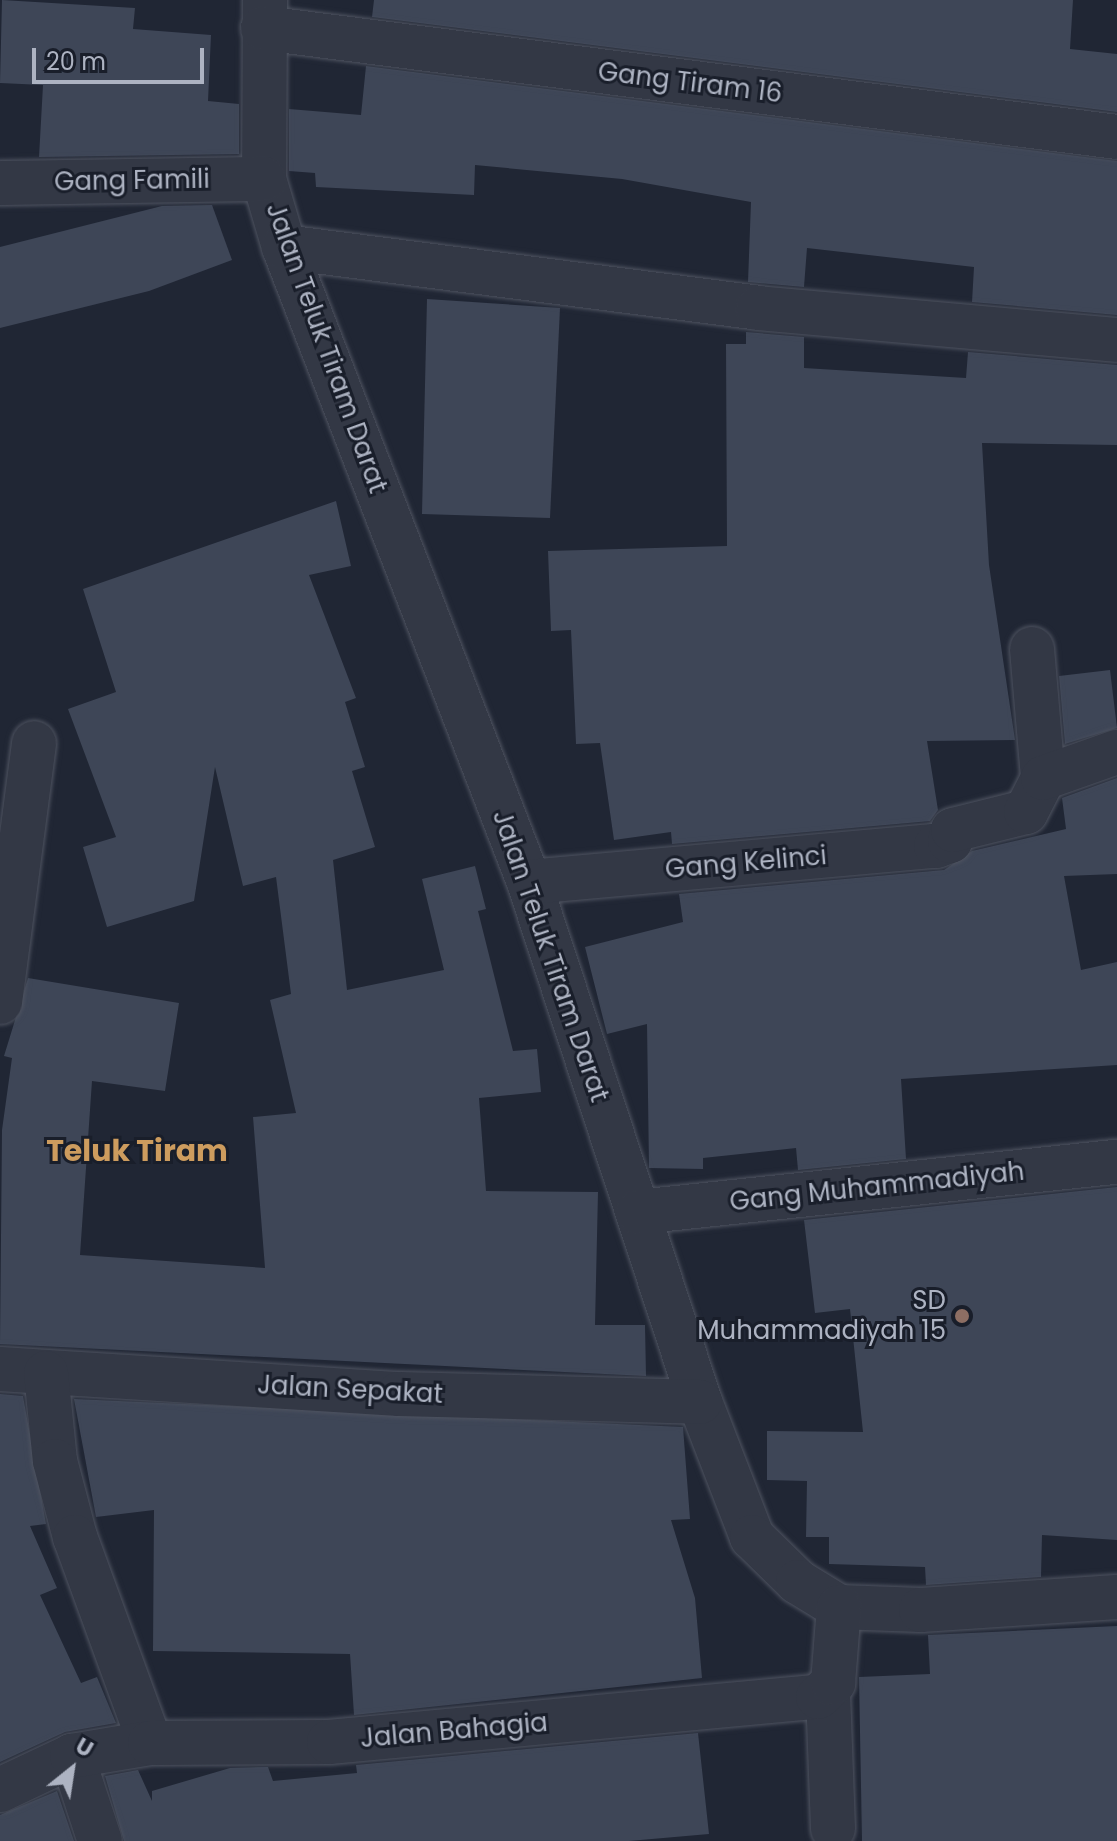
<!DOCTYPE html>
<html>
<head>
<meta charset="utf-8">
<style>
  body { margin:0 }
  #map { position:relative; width:1117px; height:1841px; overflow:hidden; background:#202634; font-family:Poppins,sans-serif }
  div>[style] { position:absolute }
  .building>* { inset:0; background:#3e4657 }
  .roads { filter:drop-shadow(0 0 2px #4e5360) drop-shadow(0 0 2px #4e5360) }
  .minor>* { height:44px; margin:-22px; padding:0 22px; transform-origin:22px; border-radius:22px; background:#333845 }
  .dots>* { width:22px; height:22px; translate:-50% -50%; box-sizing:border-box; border:4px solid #191e2a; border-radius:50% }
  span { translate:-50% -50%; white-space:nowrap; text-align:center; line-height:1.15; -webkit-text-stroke:6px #191e2a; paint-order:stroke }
  .street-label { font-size:26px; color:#adb3c2 }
  .poi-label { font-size:26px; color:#adb3c2 }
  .right { translate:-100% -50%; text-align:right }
  .quarter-label { font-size:30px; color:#cd9c5e; font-weight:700 }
  .north { position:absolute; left:32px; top:1729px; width:80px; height:80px; -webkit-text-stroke:6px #191e2a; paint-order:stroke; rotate:30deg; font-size:22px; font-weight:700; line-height:32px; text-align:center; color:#adb3c2 }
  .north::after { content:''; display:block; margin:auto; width:28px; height:36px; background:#adb3c2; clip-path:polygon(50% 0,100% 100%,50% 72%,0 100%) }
  .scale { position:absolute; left:32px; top:48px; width:172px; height:36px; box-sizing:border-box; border:4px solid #adb3c2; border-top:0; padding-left:10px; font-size:24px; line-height:28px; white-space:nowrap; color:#adb3c2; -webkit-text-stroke:6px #191e2a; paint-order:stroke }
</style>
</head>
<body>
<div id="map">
  <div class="building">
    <div style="clip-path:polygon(2px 0,135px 8px,133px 29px,211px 35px,208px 101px,239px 104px,239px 154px,39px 157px,43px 85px,0 83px)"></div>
    <div style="clip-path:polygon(374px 0,1073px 0,1070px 49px,1117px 54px,1117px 112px,372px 17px)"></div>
    <div style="clip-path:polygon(366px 66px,1117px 161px,1117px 315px,972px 302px,974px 267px,807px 248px,804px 287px,748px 282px,751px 202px,622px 179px,475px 165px,474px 195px,316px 187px,315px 173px,289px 171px,289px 109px,361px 115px)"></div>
    <div style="clip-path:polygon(212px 205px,232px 260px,149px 291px,0 328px,0 247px,162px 206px)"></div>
    <div style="clip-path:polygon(427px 299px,560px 308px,550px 518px,422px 514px)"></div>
    <div style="clip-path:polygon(746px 332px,804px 337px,804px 368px,966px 378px,968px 352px,1117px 365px,1117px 445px,982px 443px,989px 565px,1015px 740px,927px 741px,938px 810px,930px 821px,672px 844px,671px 832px,614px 840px,600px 743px,576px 744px,571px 630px,551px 631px,548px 551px,727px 546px,726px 344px,746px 344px)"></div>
    <div style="clip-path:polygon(336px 501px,351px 566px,309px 575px,356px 698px,345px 702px,365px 767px,352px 771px,375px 847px,333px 860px,347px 990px,444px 970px,422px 879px,475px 866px,486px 909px,478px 911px,513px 1051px,537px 1049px,541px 1092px,479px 1098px,486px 1191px,598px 1192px,595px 1325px,645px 1325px,646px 1376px,0 1344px,2px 1130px,12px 1058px,4px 1056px,28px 978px,179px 1003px,165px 1091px,92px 1081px,80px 1255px,265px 1268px,253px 1117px,296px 1113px,270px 1000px,291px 994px,276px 877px,243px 886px,215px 767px,194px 901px,107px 927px,83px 847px,116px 837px,68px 709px,116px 692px,83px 589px)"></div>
    <div style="clip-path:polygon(1110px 670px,1117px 728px,1065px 744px,1059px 676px)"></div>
    <div style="clip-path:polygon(1117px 778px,1117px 874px,1064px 876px,1081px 970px,1117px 962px,1117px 1065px,901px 1079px,906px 1159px,798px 1170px,796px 1148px,703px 1158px,703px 1169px,649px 1168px,647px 1024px,607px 1034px,585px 947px,683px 922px,679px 894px,944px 870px,972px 851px,1066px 829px,1062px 798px)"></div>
    <div style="clip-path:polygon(1117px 1187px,1117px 1540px,1042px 1535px,1041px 1577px,926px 1585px,925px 1567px,829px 1564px,829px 1537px,806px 1537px,807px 1481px,767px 1480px,767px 1431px,863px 1432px,850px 1309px,815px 1313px,804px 1220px)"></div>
    <div style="clip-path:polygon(0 1394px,23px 1396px,46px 1524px,30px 1526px,57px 1588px,40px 1595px,81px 1683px,97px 1677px,116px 1723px,65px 1732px,0 1762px)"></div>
    <div style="clip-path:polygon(74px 1399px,683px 1427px,690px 1519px,671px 1520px,695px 1598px,702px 1678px,354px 1715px,350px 1654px,153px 1651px,154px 1510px,96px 1517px)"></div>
    <div style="clip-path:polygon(1117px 1626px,1117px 1841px,862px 1841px,859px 1677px,930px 1674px,928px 1635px)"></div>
    <div style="clip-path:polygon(698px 1733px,709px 1834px,629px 1841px,124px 1841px,105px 1776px,138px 1770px,152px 1801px,152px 1791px,230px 1768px,268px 1767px,273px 1781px,357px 1773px,356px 1765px)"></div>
    <div style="clip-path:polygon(57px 1791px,74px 1841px,0 1841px,0 1815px)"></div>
  </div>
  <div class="roads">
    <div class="minor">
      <div style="left:265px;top:0;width:179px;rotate:90.3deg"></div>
      <div style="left:264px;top:179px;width:71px;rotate:73.6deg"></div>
      <div style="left:284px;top:247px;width:681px;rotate:68.9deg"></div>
      <div style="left:529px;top:882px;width:547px;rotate:71.8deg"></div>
      <div style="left:700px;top:1402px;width:145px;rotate:68.9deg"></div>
      <div style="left:752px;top:1537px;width:64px;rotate:44.4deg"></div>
      <div style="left:798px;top:1582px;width:48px;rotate:31.4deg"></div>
      <div style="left:839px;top:1607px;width:82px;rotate:2.1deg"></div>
      <div style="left:921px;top:1610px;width:196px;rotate:-3.8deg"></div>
      <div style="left:263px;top:28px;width:861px;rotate:7.27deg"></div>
      <div style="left:0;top:183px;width:264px;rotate:-0.9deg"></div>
      <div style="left:284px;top:247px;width:478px;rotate:7.3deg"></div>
      <div style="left:758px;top:308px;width:360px;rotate:5.1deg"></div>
      <div style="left:1032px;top:649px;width:129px;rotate:85.1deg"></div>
      <div style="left:529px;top:882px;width:409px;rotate:-5.1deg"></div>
      <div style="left:936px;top:846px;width:15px;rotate:-20deg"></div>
      <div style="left:950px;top:841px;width:11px;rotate:-75deg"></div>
      <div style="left:953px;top:830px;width:75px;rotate:-13.9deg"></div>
      <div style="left:1026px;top:812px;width:38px;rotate:-63deg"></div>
      <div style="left:1043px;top:778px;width:78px;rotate:-19.4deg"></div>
      <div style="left:0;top:1002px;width:261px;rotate:-82.5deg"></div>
      <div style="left:638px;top:1212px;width:482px;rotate:-6deg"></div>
      <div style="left:0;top:1369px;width:400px;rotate:3.6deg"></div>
      <div style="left:399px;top:1394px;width:301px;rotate:1.5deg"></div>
      <div style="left:46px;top:1373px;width:88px;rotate:84.2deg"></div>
      <div style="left:55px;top:1461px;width:79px;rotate:75.3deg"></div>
      <div style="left:75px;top:1537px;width:219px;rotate:70deg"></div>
      <div style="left:828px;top:1692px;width:137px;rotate:87.9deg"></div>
      <div style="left:72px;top:1756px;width:89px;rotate:71.8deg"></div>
      <div style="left:0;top:1790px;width:80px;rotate:-25.3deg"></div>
      <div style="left:72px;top:1756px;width:79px;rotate:-9.5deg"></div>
      <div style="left:150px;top:1743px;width:179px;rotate:-0.3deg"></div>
      <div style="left:329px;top:1742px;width:491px;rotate:-5.3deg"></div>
      <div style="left:818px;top:1697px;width:21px;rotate:-43deg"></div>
      <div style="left:833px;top:1683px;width:76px;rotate:-85.5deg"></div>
    </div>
  </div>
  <div class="dots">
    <div style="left:962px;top:1316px;background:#8d6e63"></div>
  </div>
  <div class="street-label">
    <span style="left:690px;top:83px;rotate:7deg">Gang Tiram 16</span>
    <span style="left:132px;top:181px;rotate:-1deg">Gang Famili</span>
    <span style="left:326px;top:348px;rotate:70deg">Jalan Teluk Tiram Darat</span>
    <span style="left:746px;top:863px;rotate:-5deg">Gang Kelinci</span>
    <span style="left:550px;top:956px;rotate:71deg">Jalan Teluk Tiram Darat</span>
    <span style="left:877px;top:1187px;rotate:-6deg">Gang Muhammadiyah</span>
    <span style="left:350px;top:1390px;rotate:3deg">Jalan Sepakat</span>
    <span style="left:454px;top:1731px;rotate:-5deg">Jalan Bahagia</span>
  </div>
  <div class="poi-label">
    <span class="right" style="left:946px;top:1316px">SD<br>Muhammadiyah 15</span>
  </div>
  <div class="quarter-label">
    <span style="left:137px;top:1151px">Teluk Tiram</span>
  </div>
  <div class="north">U</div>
  <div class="scale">20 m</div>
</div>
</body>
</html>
